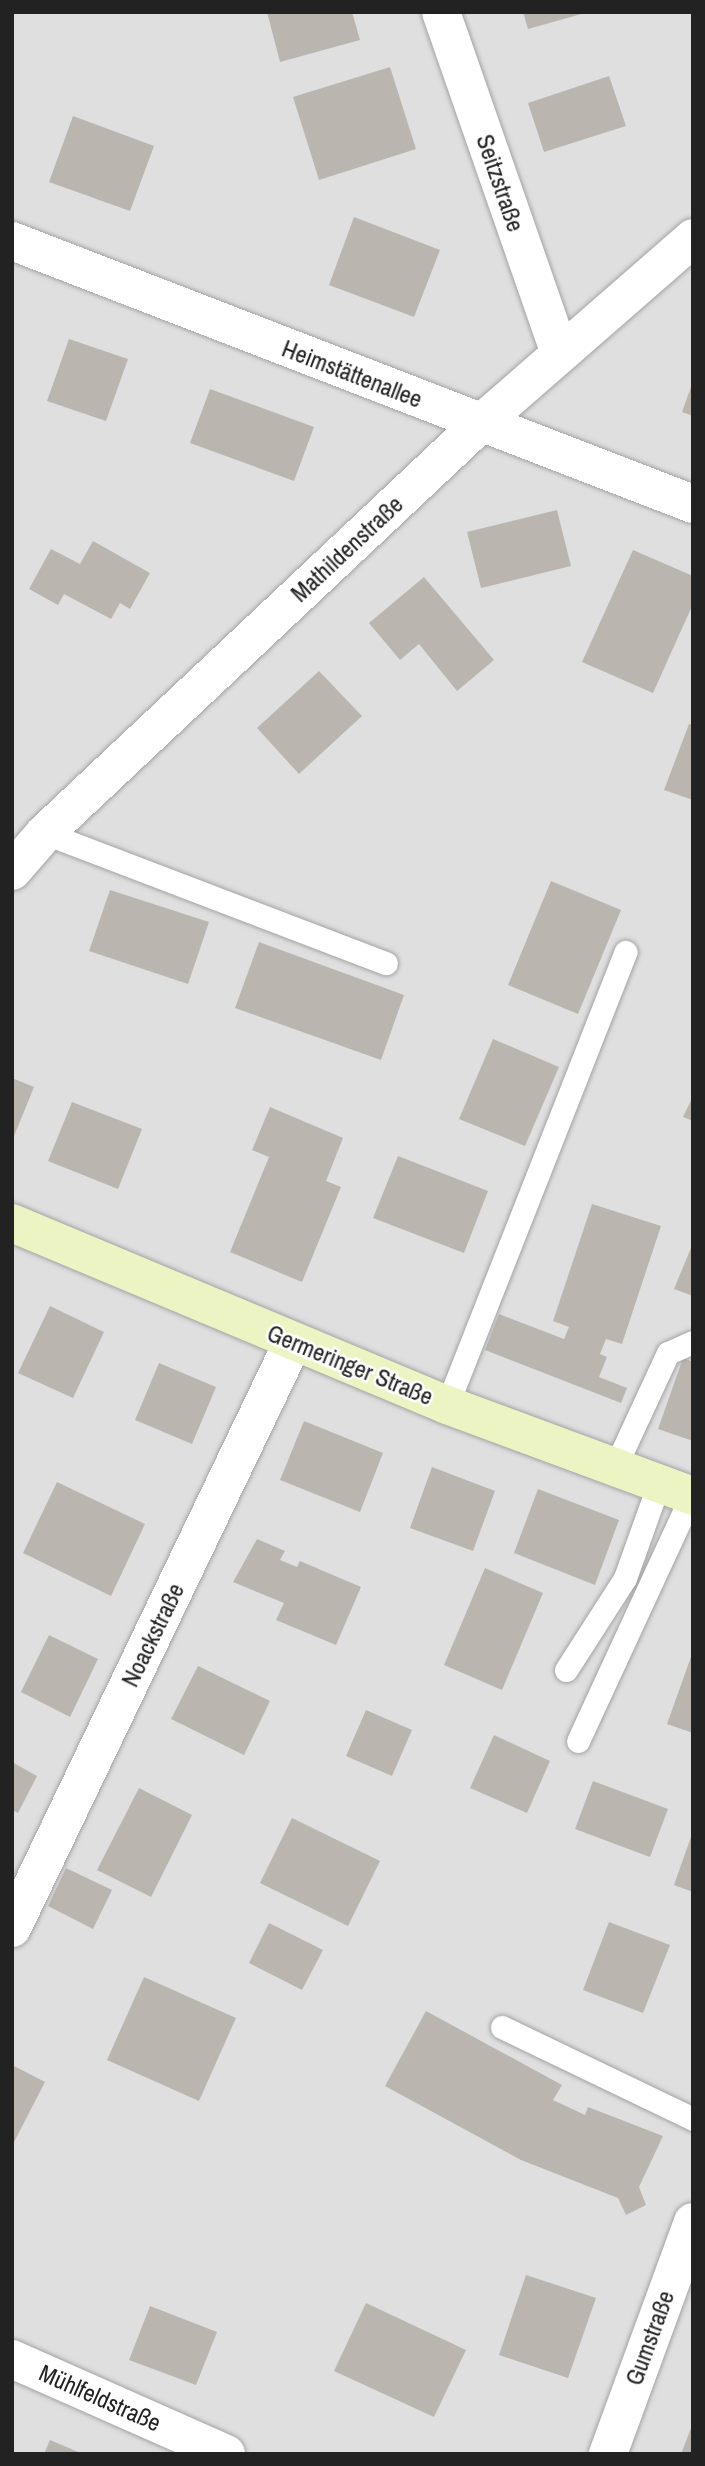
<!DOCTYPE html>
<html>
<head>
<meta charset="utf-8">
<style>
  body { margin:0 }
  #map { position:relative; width:705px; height:2466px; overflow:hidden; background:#f1efea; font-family:"Archivo Narrow",sans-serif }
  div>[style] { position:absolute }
  .residential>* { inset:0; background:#e0dfdf }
  .building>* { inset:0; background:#bab5af }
  .roads { filter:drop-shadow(0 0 2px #a3a3a3) drop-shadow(0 0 2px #a3a3a3) }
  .service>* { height:23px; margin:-11.5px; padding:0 11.5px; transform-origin:11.5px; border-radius:11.5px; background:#fff }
  .minor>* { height:38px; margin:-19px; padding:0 19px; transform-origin:19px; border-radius:19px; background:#fff }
  .secondary>* { height:38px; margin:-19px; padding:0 19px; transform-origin:19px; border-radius:19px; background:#edf4c4 }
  span { translate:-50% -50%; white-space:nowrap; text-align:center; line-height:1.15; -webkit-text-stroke:5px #fff; paint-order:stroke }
  .street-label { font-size:24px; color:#222 }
  .frame { position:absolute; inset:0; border:14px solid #222; pointer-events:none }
</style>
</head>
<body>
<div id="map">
  <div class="residential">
    <div style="clip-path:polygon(12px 12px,693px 12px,693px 2454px,12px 2454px)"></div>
  </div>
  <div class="building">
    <div style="clip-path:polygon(267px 12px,352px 12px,360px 40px,280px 62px)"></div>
    <div style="clip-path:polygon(523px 12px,585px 12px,585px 13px,528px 29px)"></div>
    <div style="clip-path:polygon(390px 67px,416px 149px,319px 180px,293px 97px)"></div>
    <div style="clip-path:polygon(609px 76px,626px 126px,544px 152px,528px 103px)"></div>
    <div style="clip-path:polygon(73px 116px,154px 146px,130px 211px,49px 182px)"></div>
    <div style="clip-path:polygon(354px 217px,440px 250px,414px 317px,329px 285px)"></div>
    <div style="clip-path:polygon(69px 339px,128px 359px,106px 421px,47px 401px)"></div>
    <div style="clip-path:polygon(692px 384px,693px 384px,693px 416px,682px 412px)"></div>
    <div style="clip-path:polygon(210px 389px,314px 427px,294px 481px,190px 443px)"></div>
    <div style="clip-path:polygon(557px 510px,571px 566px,481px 588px,467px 532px)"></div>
    <div style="clip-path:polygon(93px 541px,150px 573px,130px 609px,120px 603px,111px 619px,64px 594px,58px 605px,29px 589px,51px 549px,80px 564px)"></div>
    <div style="clip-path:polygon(633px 550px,693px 576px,693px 604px,653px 693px,582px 662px)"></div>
    <div style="clip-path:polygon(424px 577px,494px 660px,457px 691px,419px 644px,400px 660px,369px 623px)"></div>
    <div style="clip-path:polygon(319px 671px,362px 716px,299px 774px,257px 728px)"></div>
    <div style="clip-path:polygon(689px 724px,693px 725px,693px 800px,664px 790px)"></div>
    <div style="clip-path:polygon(551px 881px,621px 910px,578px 1014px,508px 985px)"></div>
    <div style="clip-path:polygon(110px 890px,209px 922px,188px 984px,89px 951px)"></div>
    <div style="clip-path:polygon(259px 942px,404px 995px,381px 1060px,235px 1008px)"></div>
    <div style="clip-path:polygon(493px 1039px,559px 1067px,525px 1146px,459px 1119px)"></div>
    <div style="clip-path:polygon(12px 1078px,34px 1087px,12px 1141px)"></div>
    <div style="clip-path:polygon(693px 1096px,693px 1121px,683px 1117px)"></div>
    <div style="clip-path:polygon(72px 1102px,142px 1129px,118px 1189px,48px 1161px)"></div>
    <div style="clip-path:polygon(270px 1107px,343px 1138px,326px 1181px,341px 1187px,302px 1282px,230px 1252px,269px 1157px,252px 1150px)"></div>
    <div style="clip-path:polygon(398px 1156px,488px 1191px,464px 1253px,373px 1218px)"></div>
    <div style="clip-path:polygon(592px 1204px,661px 1226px,622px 1344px,606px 1339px,600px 1354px,607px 1357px,599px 1377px,627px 1388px,621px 1403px,485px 1350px,499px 1314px,564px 1339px,569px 1327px,553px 1321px)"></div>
    <div style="clip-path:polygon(693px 1243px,693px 1296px,674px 1289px)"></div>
    <div style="clip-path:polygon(50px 1306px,104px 1332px,73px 1398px,18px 1373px)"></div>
    <div style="clip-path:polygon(683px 1358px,693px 1362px,693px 1441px,658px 1429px)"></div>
    <div style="clip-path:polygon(159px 1363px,216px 1387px,192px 1444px,135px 1420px)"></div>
    <div style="clip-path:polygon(304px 1421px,383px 1453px,360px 1512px,280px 1480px)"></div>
    <div style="clip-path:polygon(432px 1467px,495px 1491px,473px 1551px,410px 1528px)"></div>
    <div style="clip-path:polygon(57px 1482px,145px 1524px,111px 1596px,23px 1553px)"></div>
    <div style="clip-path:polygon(538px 1489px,619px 1520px,595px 1585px,514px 1553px)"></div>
    <div style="clip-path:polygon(257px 1539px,285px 1551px,280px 1560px,297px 1567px,300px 1561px,361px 1587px,336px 1645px,276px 1620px,284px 1603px,233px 1582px)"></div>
    <div style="clip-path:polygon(485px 1568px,543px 1593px,502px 1690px,444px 1665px)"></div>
    <div style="clip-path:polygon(49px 1635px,98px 1659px,70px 1717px,21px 1692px)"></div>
    <div style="clip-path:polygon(692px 1654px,693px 1654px,693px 1733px,667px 1724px)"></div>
    <div style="clip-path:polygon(198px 1666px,270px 1701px,244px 1755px,171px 1719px)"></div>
    <div style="clip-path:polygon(366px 1710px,412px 1730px,392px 1776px,346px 1756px)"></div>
    <div style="clip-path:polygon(494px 1735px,550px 1761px,527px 1813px,470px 1788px)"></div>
    <div style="clip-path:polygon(12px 1762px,37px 1776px,18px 1813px,12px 1810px)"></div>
    <div style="clip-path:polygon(593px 1781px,668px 1809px,650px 1857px,575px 1829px)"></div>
    <div style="clip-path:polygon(139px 1788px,192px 1815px,151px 1897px,97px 1870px)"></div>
    <div style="clip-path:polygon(292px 1818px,380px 1861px,348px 1926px,260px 1883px)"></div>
    <div style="clip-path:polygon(692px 1834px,693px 1834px,693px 1892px,674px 1885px)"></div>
    <div style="clip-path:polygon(66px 1868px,112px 1890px,93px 1929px,48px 1906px)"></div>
    <div style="clip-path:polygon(609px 1922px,670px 1945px,643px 2013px,583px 1990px)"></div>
    <div style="clip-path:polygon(269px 1923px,323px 1950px,302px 1990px,249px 1963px)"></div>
    <div style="clip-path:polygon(144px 1977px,236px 2018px,199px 2101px,107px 2060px)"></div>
    <div style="clip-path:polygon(426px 2011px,562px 2085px,553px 2100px,585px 2115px,588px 2107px,663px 2136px,639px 2187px,646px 2205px,626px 2215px,618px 2198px,521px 2160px,385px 2086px)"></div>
    <div style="clip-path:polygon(12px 2065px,45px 2082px,12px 2146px)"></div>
    <div style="clip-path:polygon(526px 2275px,596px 2298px,568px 2378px,499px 2355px)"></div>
    <div style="clip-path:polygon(366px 2303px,466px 2350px,434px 2417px,334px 2371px)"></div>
    <div style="clip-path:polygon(150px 2306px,217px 2332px,196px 2385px,129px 2360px)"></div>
    <div style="clip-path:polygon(693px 2423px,693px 2454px,681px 2454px)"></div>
    <div style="clip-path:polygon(50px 2440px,83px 2454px,44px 2454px)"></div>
  </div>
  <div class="roads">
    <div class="service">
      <div style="left:45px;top:833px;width:365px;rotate:20.9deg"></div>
      <div style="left:447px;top:1405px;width:487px;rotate:-68.5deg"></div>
      <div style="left:615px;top:1467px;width:126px;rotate:-65.1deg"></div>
      <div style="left:668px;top:1353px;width:27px;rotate:-24deg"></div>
      <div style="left:566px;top:1670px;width:109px;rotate:-57.3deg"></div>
      <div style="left:625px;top:1578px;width:101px;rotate:-70.3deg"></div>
      <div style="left:578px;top:1741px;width:270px;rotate:-65.2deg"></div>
      <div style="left:502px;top:2027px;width:212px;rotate:25.7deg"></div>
    </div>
    <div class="minor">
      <div style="left:441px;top:12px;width:361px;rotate:70.8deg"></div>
      <div style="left:12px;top:241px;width:730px;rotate:21.12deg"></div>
      <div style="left:12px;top:871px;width:50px;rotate:-49deg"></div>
      <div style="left:45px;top:833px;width:597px;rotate:-43.24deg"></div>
      <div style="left:480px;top:424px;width:283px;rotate:-41.1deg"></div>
      <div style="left:12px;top:1928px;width:650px;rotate:-64.38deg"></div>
      <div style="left:12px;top:2359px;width:234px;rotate:23.9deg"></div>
      <div style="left:608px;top:2454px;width:247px;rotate:-69.9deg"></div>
    </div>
    <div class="secondary">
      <div style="left:12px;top:1223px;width:472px;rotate:22.7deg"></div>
      <div style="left:447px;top:1405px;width:262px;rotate:20.3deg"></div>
    </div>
  </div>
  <div class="street-label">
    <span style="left:500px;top:183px;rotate:71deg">Seitzstraße</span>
    <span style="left:352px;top:374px;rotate:21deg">Heimstättenallee</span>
    <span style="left:347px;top:549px;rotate:-43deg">Mathildenstraße</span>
    <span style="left:350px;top:1365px;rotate:22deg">Germeringer Straße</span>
    <span style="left:153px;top:1635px;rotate:-64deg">Noackstraße</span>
    <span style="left:650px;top:2338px;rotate:-70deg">Gumstraße</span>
    <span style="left:100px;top:2398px;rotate:24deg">Mühlfeldstraße</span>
  </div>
  <div class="frame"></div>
</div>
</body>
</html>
